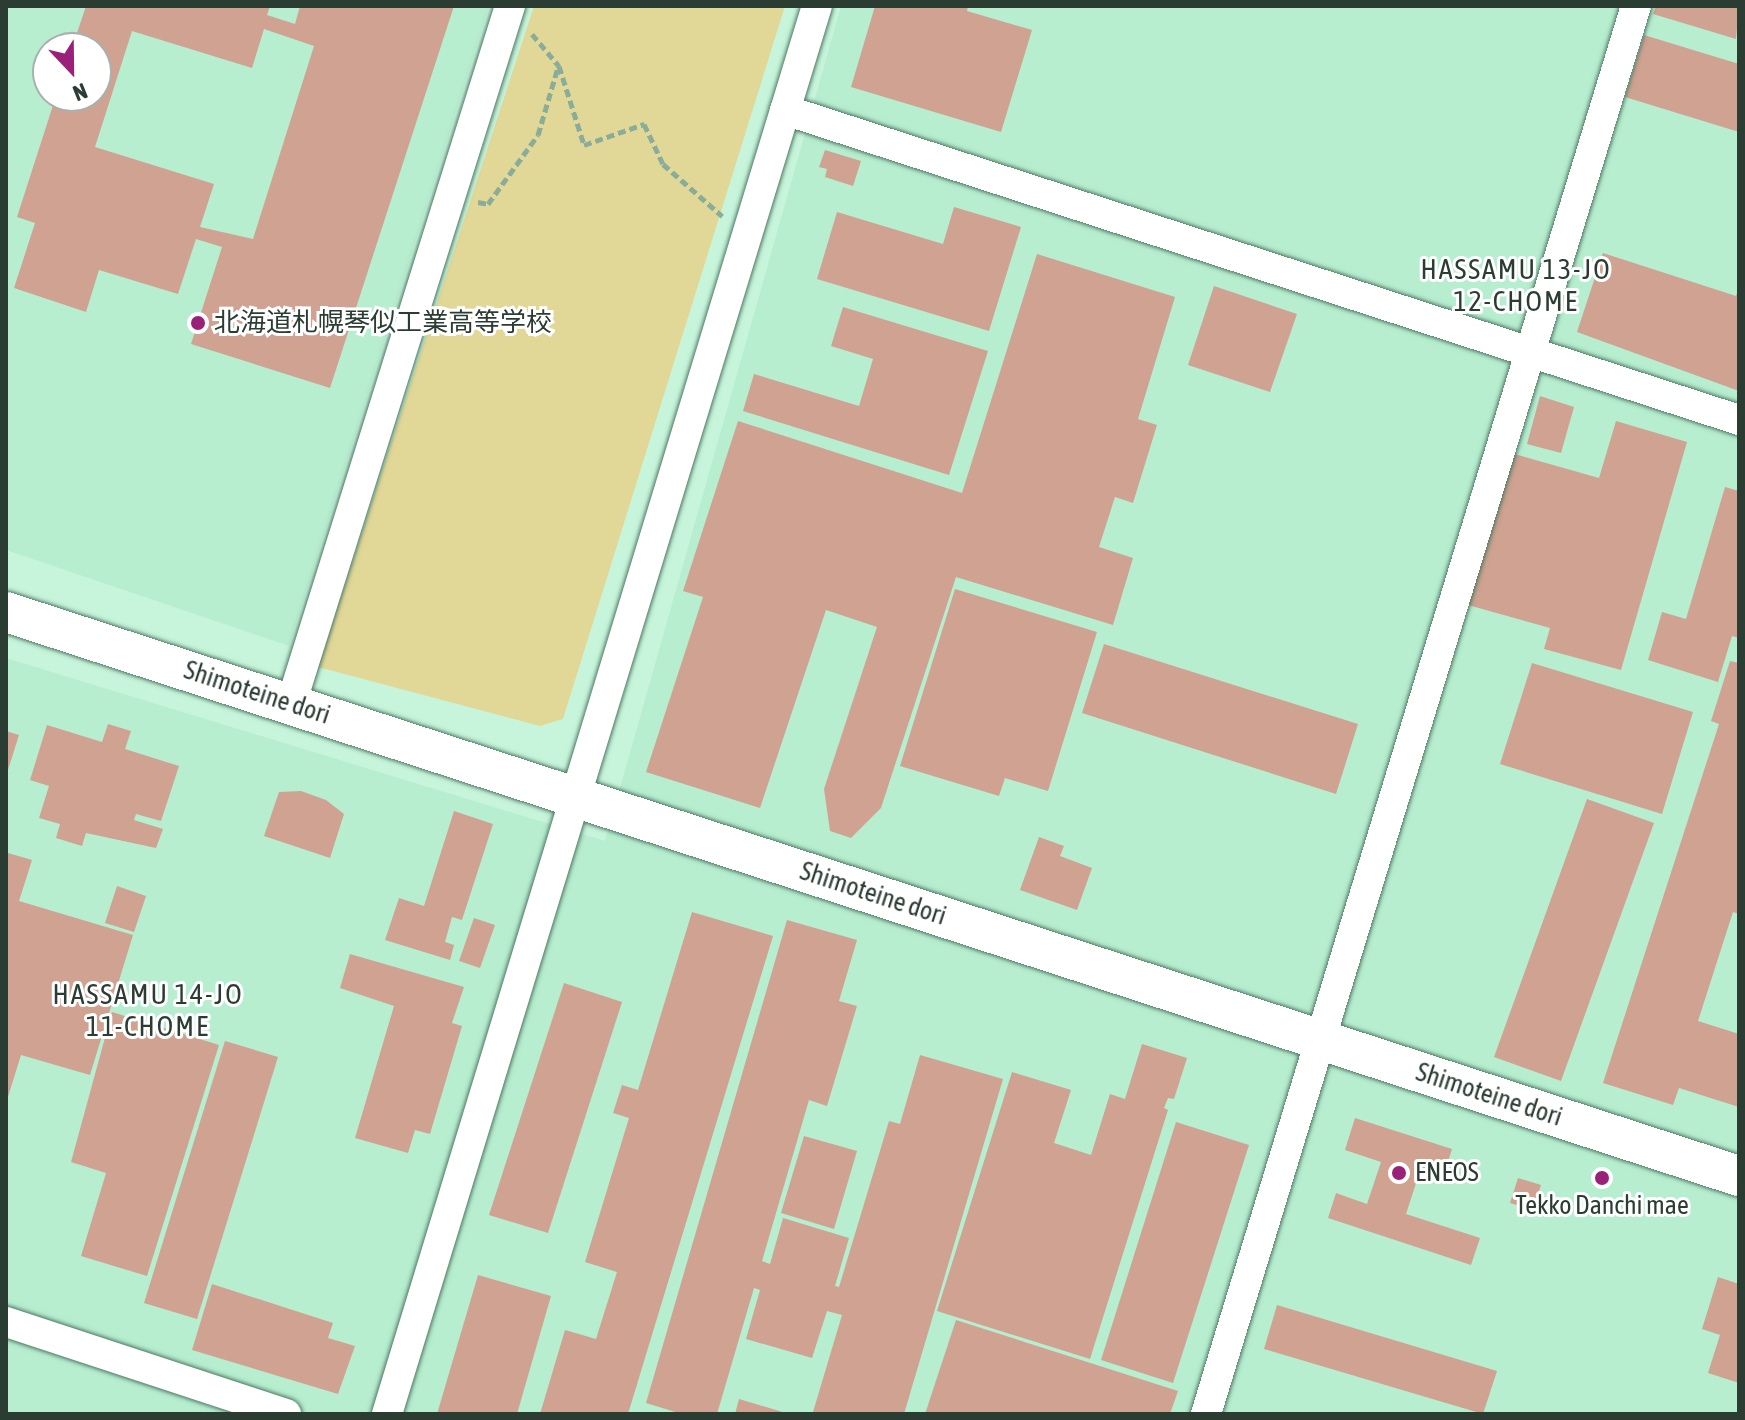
<!DOCTYPE html>
<html>
<head>
<meta charset="utf-8">
<style>
  body { margin:0 }
  #map { position:relative; width:1745px; height:1420px; overflow:hidden; background:#c7f5dc; font-family:"Asap Condensed","Noto Sans JP",sans-serif }
  div>[style] { position:absolute }
  .built>* { inset:0; background:#b7eed0 }
  .green>* { inset:0; background:#e1d898 }
  .building>* { inset:0; background:#cfa291 }
  .path>* { height:5px; margin-top:-2.5px; transform-origin:0; background:repeating-linear-gradient(90deg,#8aad9a 0 8px,transparent 0 12px) }
  .roads { filter:drop-shadow(0 0 2px #4e7862) drop-shadow(0 0 2px #4e7862) }
  .minor>* { height:30px; margin:-15px; padding:0 15px; transform-origin:15px; border-radius:15px; background:#fff }
  .major>* { height:40px; margin:-20px; padding:0 20px; transform-origin:20px; border-radius:20px; background:#fff }
  .dots>* { width:22px; height:22px; translate:-50% -50%; box-sizing:border-box; border:4px solid #fff; border-radius:50% }
  span { translate:-50% -50%; white-space:nowrap; text-align:center; line-height:1.15; -webkit-text-stroke:6px #fff; paint-order:stroke }
  .poi-label { font-size:26px; color:#2b3d33 }
  .left { translate:0 -50%; text-align:left }
  .street-label { font-size:26px; color:#2b3d33 }
  .neighbourhood-label { font-size:28px; color:#2b3d33; letter-spacing:2px }
  .frame { position:absolute; inset:0; border:8px solid #2b3d33; pointer-events:none }
  .north { position:absolute; left:32px; top:32px; width:80px; height:80px; box-sizing:border-box; background:#fff; border:2px solid #aab1ad; border-radius:50%; rotate:158deg; font-size:22px; font-weight:700; line-height:32px; text-align:center; color:#2b3d33 }
  .north::after { content:''; display:block; margin:auto; width:28px; height:36px; background:#9a217a; clip-path:polygon(50% 0,100% 100%,50% 72%,0 100%) }
</style>
</head>
<body>
<div id="map">
  <div class="built">
    <div style="clip-path:polygon(evenodd,6px 6px,489px 6px,289px 646px,6px 550px,6px 6px,48px 48px,96px 48px,96px 96px,48px 96px,48px 48px)"></div>
    <div style="clip-path:polygon(841px 6px,1739px 6px,1739px 1414px,6px 1414px,6px 658px,605px 841px)"></div>
  </div>
  <div class="green">
    <div style="clip-path:polygon(534px 6px,785px 6px,563px 719px,540px 726px,318px 667px)"></div>
  </div>
  <div class="building">
    <div style="clip-path:polygon(evenodd,86px 6px,270px 6px,267px 15px,295px 24px,300px 6px,454px 6px,330px 388px,191px 344px,222px 247px,196px 239px,178px 294px,99px 270px,86px 312px,14px 288px,35px 223px,17px 217px,56px 96px,96px 96px,96px 48px,72px 48px,86px 6px,264px 29px,314px 46px,253px 239px,200px 227px,214px 184px,95px 147px,132px 31px,252px 68px,264px 29px)"></div>
    <div style="clip-path:polygon(875px 6px,968px 6px,967px 11px,1032px 30px,1001px 132px,851px 87px)"></div>
    <div style="clip-path:polygon(1656px 6px,1739px 6px,1736px 39px,1653px 14px)"></div>
    <div style="clip-path:polygon(1644px 35px,1739px 64px,1739px 132px,1625px 97px)"></div>
    <div style="clip-path:polygon(825px 150px,861px 161px,853px 186px,825px 177px,827px 169px,819px 167px)"></div>
    <div style="clip-path:polygon(954px 207px,1021px 227px,989px 331px,817px 279px,837px 212px,943px 244px)"></div>
    <div style="clip-path:polygon(1603px 253px,1736px 296px,1739px 288px,1739px 391px,1577px 332px)"></div>
    <div style="clip-path:polygon(1037px 254px,1175px 297px,1138px 419px,1157px 425px,1133px 503px,1115px 497px,1099px 547px,1133px 558px,1113px 625px,956px 577px,881px 808px,851px 838px,830px 831px,824px 789px,877px 627px,826px 610px,760px 808px,646px 772px,703px 597px,683px 591px,738px 421px,962px 493px)"></div>
    <div style="clip-path:polygon(1214px 286px,1297px 314px,1270px 392px,1188px 365px)"></div>
    <div style="clip-path:polygon(843px 307px,988px 351px,949px 475px,743px 411px,754px 374px,859px 406px,873px 359px,831px 346px)"></div>
    <div style="clip-path:polygon(1540px 396px,1574px 407px,1561px 453px,1527px 444px)"></div>
    <div style="clip-path:polygon(1616px 421px,1687px 442px,1621px 670px,1544px 649px,1550px 628px,1468px 605px,1511px 453px,1599px 478px)"></div>
    <div style="clip-path:polygon(1725px 487px,1739px 491px,1739px 638px,1732px 636px,1718px 682px,1648px 660px,1662px 612px,1686px 619px)"></div>
    <div style="clip-path:polygon(955px 589px,1097px 632px,1048px 791px,1005px 778px,999px 796px,900px 766px)"></div>
    <div style="clip-path:polygon(1104px 644px,1358px 724px,1336px 794px,1082px 713px)"></div>
    <div style="clip-path:polygon(1730px 661px,1739px 663px,1739px 914px,1733px 912px,1698px 1021px,1739px 1034px,1739px 1107px,1679px 1088px,1673px 1105px,1603px 1083px,1719px 724px,1711px 721px)"></div>
    <div style="clip-path:polygon(1532px 663px,1693px 712px,1662px 814px,1500px 764px)"></div>
    <div style="clip-path:polygon(108px 724px,131px 731px,125px 749px,179px 766px,161px 821px,136px 814px,134px 820px,163px 829px,156px 848px,86px 833px,82px 846px,56px 838px,60px 824px,39px 818px,49px 786px,30px 780px,47px 725px,102px 742px)"></div>
    <div style="clip-path:polygon(6px 731px,19px 735px,7px 773px,6px 773px)"></div>
    <div style="clip-path:polygon(301px 791px,326px 800px,344px 814px,330px 858px,264px 836px,279px 792px)"></div>
    <div style="clip-path:polygon(1587px 799px,1654px 823px,1561px 1081px,1494px 1057px)"></div>
    <div style="clip-path:polygon(454px 811px,493px 824px,462px 920px,452px 917px,445px 942px,454px 945px,450px 960px,385px 940px,399px 898px,424px 906px)"></div>
    <div style="clip-path:polygon(1039px 837px,1064px 846px,1060px 856px,1092px 868px,1077px 910px,1020px 890px)"></div>
    <div style="clip-path:polygon(8px 853px,32px 860px,19px 901px,133px 935px,90px 1075px,21px 1055px,7px 1100px)"></div>
    <div style="clip-path:polygon(117px 886px,146px 896px,134px 932px,105px 923px)"></div>
    <div style="clip-path:polygon(692px 912px,773px 936px,628px 1414px,540px 1414px,565px 1330px,596px 1339px,617px 1272px,585px 1262px,629px 1118px,613px 1113px,622px 1085px,638px 1090px)"></div>
    <div style="clip-path:polygon(474px 918px,495px 925px,480px 968px,459px 961px)"></div>
    <div style="clip-path:polygon(787px 920px,857px 940px,839px 1001px,857px 1006px,827px 1106px,809px 1100px,762px 1261px,770px 1264px,783px 1218px,849px 1238px,835px 1286px,839px 1287px,889px 1121px,900px 1124px,920px 1055px,1003px 1079px,904px 1414px,813px 1412px,842px 1315px,827px 1311px,812px 1358px,746px 1339px,760px 1290px,754px 1288px,717px 1414px,682px 1414px,646px 1403px)"></div>
    <div style="clip-path:polygon(350px 954px,464px 987px,452px 1023px,462px 1026px,430px 1134px,415px 1130px,408px 1153px,355px 1138px,394px 1006px,340px 988px)"></div>
    <div style="clip-path:polygon(564px 983px,622px 1002px,548px 1233px,489px 1215px)"></div>
    <div style="clip-path:polygon(112px 1012px,219px 1045px,147px 1276px,81px 1256px,106px 1173px,71px 1162px)"></div>
    <div style="clip-path:polygon(225px 1041px,278px 1057px,197px 1319px,144px 1303px)"></div>
    <div style="clip-path:polygon(1142px 1044px,1187px 1058px,1174px 1099px,1168px 1098px,1164px 1108px,1168px 1110px,1090px 1359px,937px 1311px,1012px 1072px,1071px 1090px,1054px 1143px,1091px 1155px,1110px 1094px,1125px 1099px)"></div>
    <div style="clip-path:polygon(1355px 1118px,1452px 1149px,1442px 1181px,1419px 1174px,1406px 1214px,1480px 1238px,1471px 1265px,1328px 1218px,1336px 1193px,1367px 1204px,1381px 1162px,1345px 1150px)"></div>
    <div style="clip-path:polygon(1176px 1122px,1249px 1145px,1173px 1383px,1101px 1360px)"></div>
    <div style="clip-path:polygon(804px 1136px,857px 1151px,834px 1229px,781px 1213px)"></div>
    <div style="clip-path:polygon(1518px 1178px,1541px 1185px,1533px 1210px,1510px 1203px)"></div>
    <div style="clip-path:polygon(478px 1275px,551px 1296px,517px 1414px,437px 1414px)"></div>
    <div style="clip-path:polygon(1718px 1277px,1739px 1284px,1739px 1383px,1708px 1373px,1720px 1335px,1702px 1329px)"></div>
    <div style="clip-path:polygon(212px 1284px,333px 1323px,328px 1338px,355px 1346px,338px 1394px,192px 1350px)"></div>
    <div style="clip-path:polygon(1277px 1305px,1497px 1371px,1483px 1414px,1264px 1349px)"></div>
    <div style="clip-path:polygon(956px 1320px,1178px 1391px,1170px 1414px,925px 1414px)"></div>
    <div style="clip-path:polygon(739px 1399px,786px 1413px,786px 1414px,735px 1414px)"></div>
  </div>
  <div class="path">
    <div style="left:532px;top:34px;width:42px;rotate:49.8deg"></div>
    <div style="left:559px;top:66px;width:83px;rotate:72.4deg"></div>
    <div style="left:584px;top:145px;width:64px;rotate:-19.3deg"></div>
    <div style="left:644px;top:124px;width:44px;rotate:64.6deg"></div>
    <div style="left:663px;top:164px;width:79px;rotate:41.4deg"></div>
    <div style="left:478px;top:202px;width:10px;rotate:11deg"></div>
    <div style="left:488px;top:204px;width:85px;rotate:-54.1deg"></div>
    <div style="left:538px;top:135px;width:71px;rotate:-73.6deg"></div>
  </div>
  <div class="roads">
    <div class="minor">
      <div style="left:785px;top:110px;width:1003px;rotate:18deg"></div>
      <div style="left:291px;top:704px;width:732px;rotate:-72.58deg"></div>
      <div style="left:6px;top:1322px;width:295px;rotate:18.2deg"></div>
      <div style="left:387px;top:1414px;width:1472px;rotate:-73.02deg"></div>
      <div style="left:1206px;top:1414px;width:1472px;rotate:-73.02deg"></div>
    </div>
    <div class="major">
      <div style="left:6px;top:612px;width:1822px;rotate:18.03deg"></div>
    </div>
  </div>
  <div class="dots">
    <div style="left:198px;top:323px;background:#9a217a"></div>
    <div style="left:1399px;top:1173px;background:#9a217a"></div>
    <div style="left:1602px;top:1178px;background:#9a217a"></div>
  </div>
  <div class="poi-label">
    <span class="left" style="left:214px;top:323px">北海道札幌琴似工業高等学校</span>
    <span class="left" style="left:1415px;top:1173px">ENEOS</span>
    <span style="left:1602px;top:1206px">Tekko Danchi mae</span>
  </div>
  <div class="street-label">
    <span style="left:257px;top:693px;rotate:18deg">Shimoteine dori</span>
    <span style="left:873px;top:894px;rotate:18deg">Shimoteine dori</span>
    <span style="left:1489px;top:1095px;rotate:18deg">Shimoteine dori</span>
  </div>
  <div class="neighbourhood-label">
    <span style="left:1516px;top:285px">HASSAMU 13-JO<br>12-CHOME</span>
    <span style="left:148px;top:1010px">HASSAMU 14-JO<br>11-CHOME</span>
  </div>
  <div class="frame"></div>
  <div class="north">N</div>
</div>
</body>
</html>
